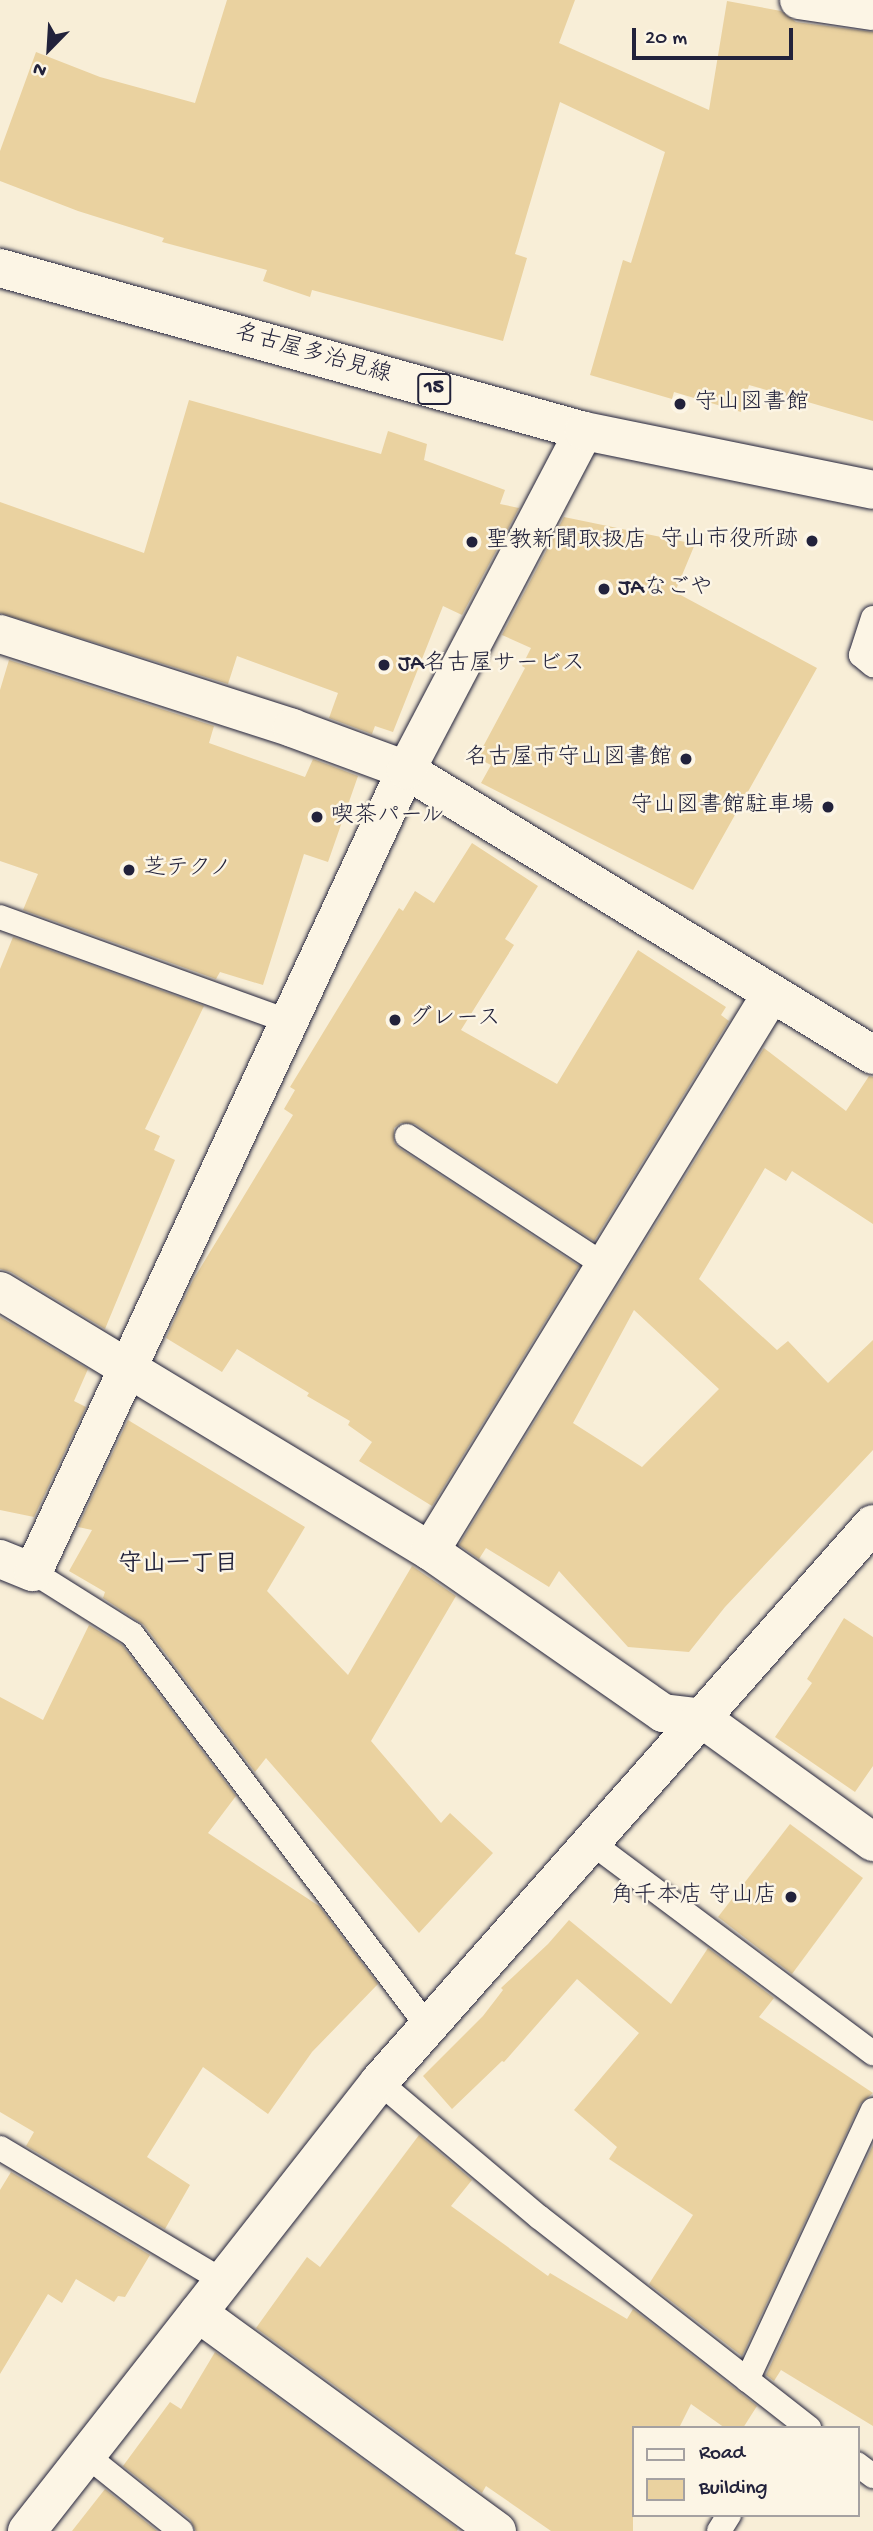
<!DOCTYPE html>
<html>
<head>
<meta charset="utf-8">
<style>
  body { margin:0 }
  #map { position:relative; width:873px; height:2531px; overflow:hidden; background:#f8eed7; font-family:"Gochi Hand","Klee One",sans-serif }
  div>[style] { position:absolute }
  .building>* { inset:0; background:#ead2a0 }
  .roads { filter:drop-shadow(0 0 2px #22223b) drop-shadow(0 0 2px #22223b) }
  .lane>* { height:24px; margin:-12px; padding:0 12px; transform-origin:12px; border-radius:12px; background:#fcf5e5 }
  .street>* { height:38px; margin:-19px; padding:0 19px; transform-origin:19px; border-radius:19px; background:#fcf5e5 }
  .secondary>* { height:38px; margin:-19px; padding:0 19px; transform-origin:19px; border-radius:19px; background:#fcf5e5 }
  .primary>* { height:38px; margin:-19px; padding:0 19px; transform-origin:19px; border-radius:19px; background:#fcf5e5 }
  .dots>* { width:19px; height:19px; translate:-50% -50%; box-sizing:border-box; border:4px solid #fcf5e5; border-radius:50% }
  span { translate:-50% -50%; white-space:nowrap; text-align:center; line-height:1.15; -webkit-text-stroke:5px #fcf5e5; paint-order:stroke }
  .shield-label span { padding:2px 5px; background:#fcf5e5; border:2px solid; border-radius:5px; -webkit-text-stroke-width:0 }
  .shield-label { font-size:21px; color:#22223b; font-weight:700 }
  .street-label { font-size:23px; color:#22223b }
  .poi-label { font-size:23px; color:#22223b }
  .left { translate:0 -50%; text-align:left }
  .right { translate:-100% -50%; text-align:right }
  .neighbourhood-label { font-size:24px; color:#22223b; font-weight:700 }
  .legend { position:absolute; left:632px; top:2426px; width:228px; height:91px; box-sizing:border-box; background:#fcf5e5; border:2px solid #a5a1a1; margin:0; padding:9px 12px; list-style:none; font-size:21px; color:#22223b }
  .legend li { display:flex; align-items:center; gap:14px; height:35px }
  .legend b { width:35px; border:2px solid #a5a1a1 }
  .north { position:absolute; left:14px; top:14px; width:70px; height:70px; -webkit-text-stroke:5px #fcf5e5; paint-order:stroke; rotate:204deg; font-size:19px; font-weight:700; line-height:28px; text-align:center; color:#22223b }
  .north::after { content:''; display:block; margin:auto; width:24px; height:32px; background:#22223b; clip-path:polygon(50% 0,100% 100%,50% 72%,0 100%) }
  .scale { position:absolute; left:632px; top:28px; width:161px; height:32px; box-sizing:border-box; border:4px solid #22223b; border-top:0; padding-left:9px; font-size:21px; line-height:24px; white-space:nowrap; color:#22223b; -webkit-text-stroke:5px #fcf5e5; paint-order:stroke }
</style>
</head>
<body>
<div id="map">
  <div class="building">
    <div style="clip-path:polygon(227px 0,575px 0,559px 43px,709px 110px,727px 1px,781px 11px,796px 22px,873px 32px,873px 421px,749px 385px,741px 412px,674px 392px,672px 399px,590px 375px,623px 260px,631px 263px,665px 152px,560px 102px,515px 254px,527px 258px,503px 341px,312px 290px,310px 297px,263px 281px,267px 270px,162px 242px,164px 238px,78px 211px,0 181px,0 151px,36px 52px,100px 77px,195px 103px)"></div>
    <div style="clip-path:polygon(189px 400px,381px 454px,388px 431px,427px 444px,424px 460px,505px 490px,500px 504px,519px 508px,462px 615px,443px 606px,393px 732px,375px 726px,372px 734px,329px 718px,338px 693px,237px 656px,228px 684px,0 613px,0 502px,144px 553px)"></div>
    <div style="clip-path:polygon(564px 517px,695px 544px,675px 592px,817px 668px,693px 890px,481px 783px,491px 765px,477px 758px,525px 668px,522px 666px,531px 648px,502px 635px)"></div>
    <div style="clip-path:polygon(9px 660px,214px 726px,209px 743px,305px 777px,313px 759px,358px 776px,328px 862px,304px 854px,263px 985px,220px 972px,216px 979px,23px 910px,38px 874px,0 861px,0 690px)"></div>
    <div style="clip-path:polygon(472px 843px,538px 886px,505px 939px,514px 945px,461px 1030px,557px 1084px,638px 950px,726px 1007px,721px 1015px,729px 1021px,594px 1241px,415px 1124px,401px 1123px,394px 1128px,394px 1142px,399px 1148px,579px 1266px,432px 1506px,359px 1461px,372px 1442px,348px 1425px,350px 1421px,307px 1396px,309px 1393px,237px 1349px,222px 1372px,166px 1338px,193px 1280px,293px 1115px,284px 1109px,295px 1090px,290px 1087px,399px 908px,403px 911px,415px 891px,434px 903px)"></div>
    <div style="clip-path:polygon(13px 937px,204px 1006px,145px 1129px,160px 1136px,154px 1150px,175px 1160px,105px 1329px,11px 1272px,0 1269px,0 969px)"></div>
    <div style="clip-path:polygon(evenodd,764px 1048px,846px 1111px,869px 1076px,873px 1077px,873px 1224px,792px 1171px,786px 1181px,765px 1168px,699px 1279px,777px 1350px,788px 1341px,828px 1383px,873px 1340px,873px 1450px,725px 1607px,689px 1652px,628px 1647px,559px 1571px,549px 1587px,486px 1548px,479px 1559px,459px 1545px,764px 1048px,634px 1310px,719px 1389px,642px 1467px,573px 1423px,634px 1310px)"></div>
    <div style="clip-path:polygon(0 1317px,88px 1369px,74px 1401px,86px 1407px,34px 1517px,0 1510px)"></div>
    <div style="clip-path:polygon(128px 1420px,305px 1527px,267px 1591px,348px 1675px,412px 1566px,456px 1596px,371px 1741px,441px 1823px,450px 1813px,493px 1853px,419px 1933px,266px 1758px,255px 1772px,144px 1625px,103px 1598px,105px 1592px,69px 1571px,92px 1530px,78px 1527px)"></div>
    <div style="clip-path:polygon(844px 1618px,873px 1637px,873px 1766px,855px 1792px,775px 1737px,812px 1683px,807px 1679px)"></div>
    <div style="clip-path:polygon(89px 1625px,122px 1645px,236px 1796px,208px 1833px,319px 1906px,378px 1984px,312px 2052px,268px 2114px,203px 2067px,147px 2157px,190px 2185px,165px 2229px,26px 2146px,34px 2132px,0 2112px,0 1697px,43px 1720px)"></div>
    <div style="clip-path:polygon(790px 1824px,863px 1878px,792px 1974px,718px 1917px)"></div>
    <div style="clip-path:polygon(569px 1920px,671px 2004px,708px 1948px,774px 1998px,759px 2017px,873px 2093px,860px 2104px,742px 2356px,649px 2284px,693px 2215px,609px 2159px,617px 2147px,574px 2110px,639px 2033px,577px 1979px,504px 2062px,502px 2061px,452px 2109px,423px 2076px,483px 2016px,503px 1990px,501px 1988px,548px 1944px)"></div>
    <div style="clip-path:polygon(419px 2135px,472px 2180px,451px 2206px,548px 2276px,550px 2273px,627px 2319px,633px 2309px,757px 2406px,743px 2428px,725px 2428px,691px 2404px,679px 2428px,633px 2428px,633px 2531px,551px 2531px,486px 2486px,482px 2493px,256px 2328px,307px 2257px,320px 2267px)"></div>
    <div style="clip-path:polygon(873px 2145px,873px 2426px,781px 2370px,774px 2381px,766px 2375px)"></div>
    <div style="clip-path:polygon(11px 2172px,150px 2255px,125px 2297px,118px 2296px,114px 2302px,76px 2279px,62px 2303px,48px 2294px,0 2374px,0 2190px)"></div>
    <div style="clip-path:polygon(215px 2352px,458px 2529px,457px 2531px,196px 2531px,190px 2519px,123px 2466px,170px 2402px,181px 2409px)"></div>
    <div style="clip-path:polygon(105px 2489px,157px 2531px,72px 2531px)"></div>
  </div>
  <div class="roads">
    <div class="lane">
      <div style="left:873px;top:618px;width:39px;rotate:108deg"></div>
      <div style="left:861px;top:655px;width:16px;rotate:40deg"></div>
      <div style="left:0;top:917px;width:306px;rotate:19.9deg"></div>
      <div style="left:407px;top:1136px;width:238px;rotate:33.2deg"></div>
      <div style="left:33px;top:1572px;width:117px;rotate:32.1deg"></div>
      <div style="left:132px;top:1634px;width:493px;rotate:53deg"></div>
      <div style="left:592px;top:1843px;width:351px;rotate:36.8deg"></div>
      <div style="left:379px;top:2082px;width:209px;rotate:40.2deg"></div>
      <div style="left:539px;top:2217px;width:343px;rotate:38deg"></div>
      <div style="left:0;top:2148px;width:260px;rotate:30.8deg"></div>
      <div style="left:747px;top:2380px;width:298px;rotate:-65deg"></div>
      <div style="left:86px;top:2455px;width:122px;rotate:38.7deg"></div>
      <div style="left:857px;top:2464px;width:20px;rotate:37deg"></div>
      <div style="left:719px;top:2531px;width:19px;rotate:-58deg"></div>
    </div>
    <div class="street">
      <div style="left:799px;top:0;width:75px;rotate:8.5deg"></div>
      <div style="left:0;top:634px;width:307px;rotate:17.8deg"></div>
      <div style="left:292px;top:728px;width:121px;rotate:20.2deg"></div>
      <div style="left:406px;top:770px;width:547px;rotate:31.39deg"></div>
      <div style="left:0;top:1291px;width:502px;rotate:31.16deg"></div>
      <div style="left:430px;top:1551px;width:284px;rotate:34.8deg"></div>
      <div style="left:663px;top:1713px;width:38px;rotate:7deg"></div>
      <div style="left:701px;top:1718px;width:212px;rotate:35.8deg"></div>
      <div style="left:430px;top:1551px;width:653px;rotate:-58.52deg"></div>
      <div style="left:0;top:1559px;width:35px;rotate:22deg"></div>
      <div style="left:33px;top:1572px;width:884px;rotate:-65.06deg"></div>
      <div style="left:406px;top:770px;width:383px;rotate:-62.3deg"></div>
      <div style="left:198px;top:2313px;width:370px;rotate:36.1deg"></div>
    </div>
    <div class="secondary">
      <div style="left:27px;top:2531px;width:571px;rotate:-51.9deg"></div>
      <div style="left:379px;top:2082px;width:745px;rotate:-48.48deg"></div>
    </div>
    <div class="primary">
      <div style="left:0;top:268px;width:606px;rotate:15.59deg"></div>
      <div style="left:584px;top:431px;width:295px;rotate:11.5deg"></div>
    </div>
  </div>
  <div class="dots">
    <div style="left:680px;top:404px;background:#22223b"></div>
    <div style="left:812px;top:541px;background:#22223b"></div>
    <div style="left:472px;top:542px;background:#22223b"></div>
    <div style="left:604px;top:589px;background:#22223b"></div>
    <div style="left:384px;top:665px;background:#22223b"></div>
    <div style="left:686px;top:759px;background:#22223b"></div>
    <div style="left:828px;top:807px;background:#22223b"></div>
    <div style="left:317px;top:817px;background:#22223b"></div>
    <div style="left:129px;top:870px;background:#22223b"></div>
    <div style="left:395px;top:1020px;background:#22223b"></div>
    <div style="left:791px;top:1897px;background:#22223b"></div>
  </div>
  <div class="shield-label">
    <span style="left:434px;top:389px">15</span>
  </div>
  <div class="street-label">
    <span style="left:313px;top:355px;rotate:16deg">名古屋多治見線</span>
  </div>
  <div class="poi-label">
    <span class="left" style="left:694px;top:404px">守山図書館</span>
    <span class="right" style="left:798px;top:541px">守山市役所跡</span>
    <span class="left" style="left:486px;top:542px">聖教新聞取扱店</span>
    <span class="left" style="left:618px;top:589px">JAなごや</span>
    <span class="left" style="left:398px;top:665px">JA名古屋サービス</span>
    <span class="right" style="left:672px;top:759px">名古屋市守山図書館</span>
    <span class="right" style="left:814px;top:807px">守山図書館駐車場</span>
    <span class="left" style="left:331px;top:817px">喫茶パール</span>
    <span class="left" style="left:143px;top:870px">芝テクノ</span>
    <span class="left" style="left:409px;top:1020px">グレース</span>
    <span class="right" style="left:777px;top:1897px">角千本店 守山店</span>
  </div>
  <div class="neighbourhood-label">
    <span style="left:178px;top:1566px">守山一丁目</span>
  </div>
  <ul class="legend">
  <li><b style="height:9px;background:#fcf5e5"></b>Road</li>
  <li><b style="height:19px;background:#ead2a0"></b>Building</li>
  </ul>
  <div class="north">N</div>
  <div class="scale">20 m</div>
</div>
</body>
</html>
